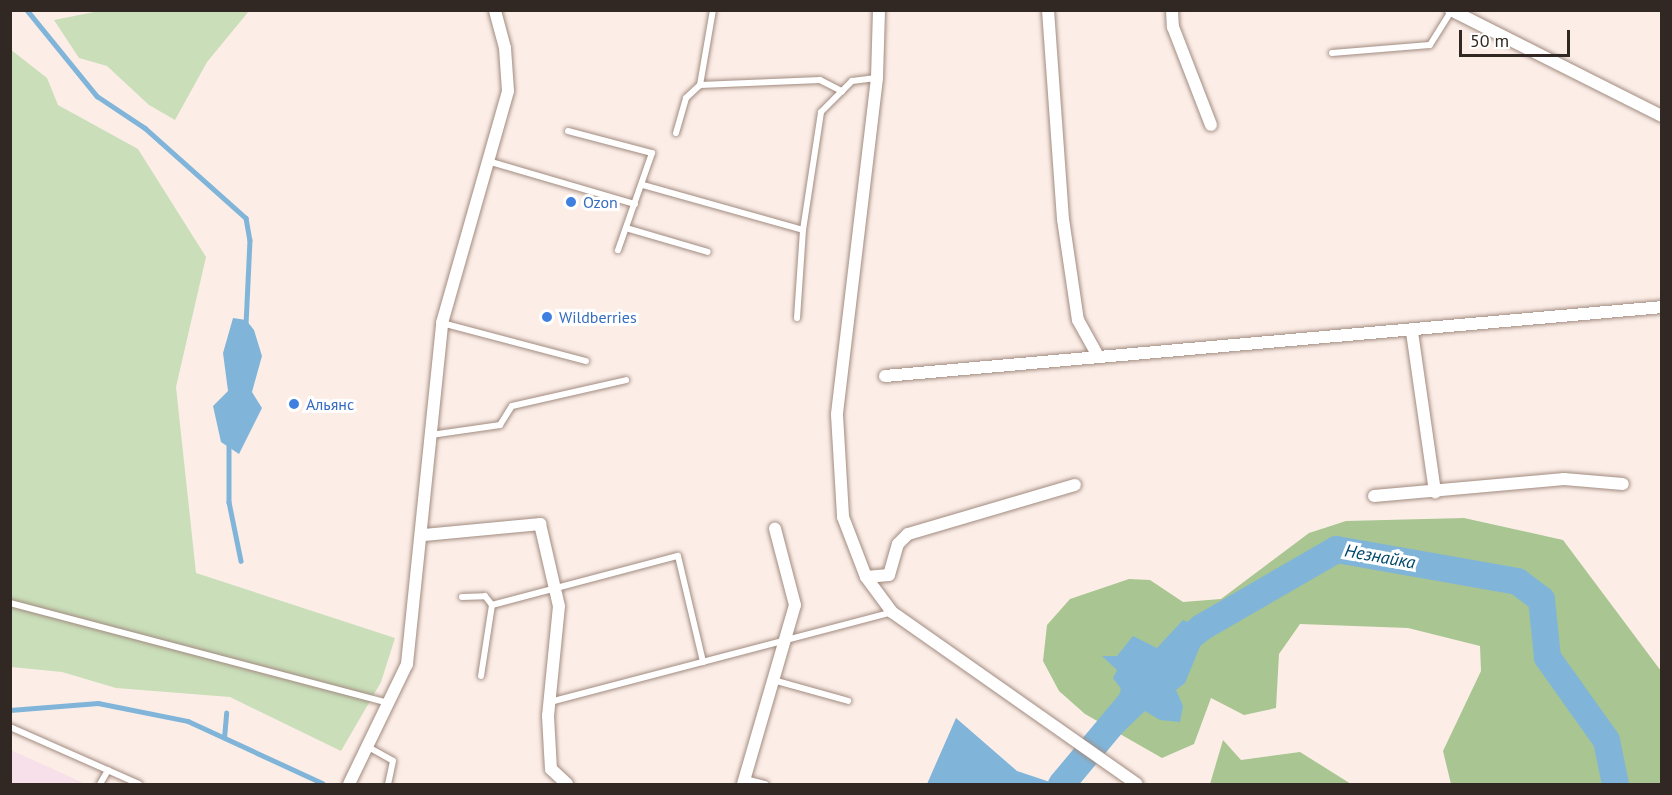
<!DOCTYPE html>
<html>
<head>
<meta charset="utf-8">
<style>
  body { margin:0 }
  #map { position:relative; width:1672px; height:795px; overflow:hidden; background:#fceee7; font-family:"PT Sans",sans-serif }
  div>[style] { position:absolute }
  .industrial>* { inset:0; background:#f8e0ea }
  .green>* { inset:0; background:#c9deb9 }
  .forest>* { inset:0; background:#a8c592 }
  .water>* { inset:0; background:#80b5d9 }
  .stream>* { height:4.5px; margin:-2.25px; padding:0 2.25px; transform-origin:2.25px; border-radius:2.25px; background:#80b5d9 }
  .river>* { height:27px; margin:-13.5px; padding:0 13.5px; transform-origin:13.5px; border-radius:13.5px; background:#80b5d9 }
  .roads { filter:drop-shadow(0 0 2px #a18b80) drop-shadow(0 0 2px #a18b80) }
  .service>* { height:6px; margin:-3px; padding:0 3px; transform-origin:3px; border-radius:3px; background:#fff }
  .minor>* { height:12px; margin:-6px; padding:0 6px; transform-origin:6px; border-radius:6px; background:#fff }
  .dots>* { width:16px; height:16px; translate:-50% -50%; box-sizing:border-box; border:3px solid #fff; border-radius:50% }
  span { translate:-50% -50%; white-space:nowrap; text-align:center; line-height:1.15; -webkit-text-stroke:6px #fff; paint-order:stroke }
  .shop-label { font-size:16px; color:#366cbe }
  .left { translate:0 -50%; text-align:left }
  .water-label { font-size:18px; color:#00476a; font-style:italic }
  .frame { position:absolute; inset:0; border:12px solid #312823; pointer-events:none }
  .scale { position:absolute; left:1459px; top:30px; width:111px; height:27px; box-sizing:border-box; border:3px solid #312823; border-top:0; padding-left:8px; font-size:18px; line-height:21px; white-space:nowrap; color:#312823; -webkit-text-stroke:4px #fff; paint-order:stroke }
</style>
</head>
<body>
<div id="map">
  <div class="industrial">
    <div style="clip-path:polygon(11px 750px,86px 784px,11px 784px)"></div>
  </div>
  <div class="green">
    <div style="clip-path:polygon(99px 11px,99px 10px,249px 11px,207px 62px,175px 120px,149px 105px,107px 66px,79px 58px,54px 20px)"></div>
    <div style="clip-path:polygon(10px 49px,47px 78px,58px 105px,138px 149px,206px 257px,176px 387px,196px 573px,395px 638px,381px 682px,341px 751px,230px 697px,116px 688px,62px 672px,11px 667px)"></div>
  </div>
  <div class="forest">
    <div style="clip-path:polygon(1464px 518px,1563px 540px,1661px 671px,1661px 784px,1451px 784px,1443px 751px,1481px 671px,1480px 646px,1408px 628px,1300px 624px,1279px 654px,1276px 708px,1244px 715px,1211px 698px,1194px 744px,1162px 758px,1085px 714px,1059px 691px,1043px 661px,1047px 625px,1070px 599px,1129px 579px,1150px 580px,1183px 602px,1221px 599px,1309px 533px,1346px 521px)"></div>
    <div style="clip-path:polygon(1223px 740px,1241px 760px,1300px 752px,1351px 784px,1210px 784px)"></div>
  </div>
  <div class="water">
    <div style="clip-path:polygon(233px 318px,246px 320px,254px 330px,262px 356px,252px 392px,262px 408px,239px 454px,221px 442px,213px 406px,228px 391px,223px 353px)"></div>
    <div style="clip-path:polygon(1183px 620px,1201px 627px,1201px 644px,1185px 683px,1176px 690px,1183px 706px,1180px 722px,1160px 720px,1145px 711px,1123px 732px,1110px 724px,1121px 689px,1113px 678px,1117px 670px,1102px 656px,1117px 656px,1133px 636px,1157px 648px)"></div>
    <div style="clip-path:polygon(956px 718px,1017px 771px,1056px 784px,927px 784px)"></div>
  </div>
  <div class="stream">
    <div style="left:27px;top:10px;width:111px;rotate:50.9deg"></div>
    <div style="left:97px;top:96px;width:58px;rotate:33.7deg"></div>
    <div style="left:145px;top:128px;width:135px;rotate:41.7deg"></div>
    <div style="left:246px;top:218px;width:22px;rotate:80deg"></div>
    <div style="left:250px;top:240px;width:85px;rotate:92.7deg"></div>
    <div style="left:229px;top:446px;width:56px;rotate:90deg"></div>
    <div style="left:229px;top:502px;width:60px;rotate:78.5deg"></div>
    <div style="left:10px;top:710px;width:88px;rotate:-4.5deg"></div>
    <div style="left:98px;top:703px;width:92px;rotate:11.3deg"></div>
    <div style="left:188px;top:721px;width:148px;rotate:24.8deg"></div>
    <div style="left:224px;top:738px;width:25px;rotate:-85deg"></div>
  </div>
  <div class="river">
    <div style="left:1173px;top:650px;width:36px;rotate:-39deg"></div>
    <div style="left:1201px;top:627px;width:156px;rotate:-30deg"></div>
    <div style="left:1336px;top:549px;width:184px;rotate:10deg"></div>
    <div style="left:1517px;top:581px;width:30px;rotate:37deg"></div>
    <div style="left:1541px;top:599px;width:58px;rotate:84.1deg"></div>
    <div style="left:1547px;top:657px;width:102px;rotate:54.6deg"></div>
    <div style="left:1606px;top:740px;width:45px;rotate:78.4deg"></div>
    <div style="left:1061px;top:784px;width:112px;rotate:-50.1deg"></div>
  </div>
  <div class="roads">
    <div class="service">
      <div style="left:1332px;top:53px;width:98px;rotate:-4.7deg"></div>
      <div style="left:1430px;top:45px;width:40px;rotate:-58deg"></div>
      <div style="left:700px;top:85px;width:76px;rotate:-80.2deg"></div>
      <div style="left:568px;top:131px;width:87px;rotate:14.7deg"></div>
      <div style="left:652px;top:153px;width:103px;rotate:109.3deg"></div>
      <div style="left:676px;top:133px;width:36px;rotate:-74deg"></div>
      <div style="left:686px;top:98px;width:19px;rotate:-43deg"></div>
      <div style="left:700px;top:85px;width:120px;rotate:-2.4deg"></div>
      <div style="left:820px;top:80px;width:25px;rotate:27deg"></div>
      <div style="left:491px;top:162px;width:150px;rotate:16.3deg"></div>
      <div style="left:643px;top:185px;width:166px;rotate:15.7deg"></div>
      <div style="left:626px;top:228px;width:85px;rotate:16.3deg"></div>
      <div style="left:797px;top:318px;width:88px;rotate:-86.1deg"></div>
      <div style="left:803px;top:230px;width:119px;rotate:-81.3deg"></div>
      <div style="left:821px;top:112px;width:44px;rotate:-45deg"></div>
      <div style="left:852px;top:81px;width:24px;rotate:-7deg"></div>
      <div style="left:442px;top:323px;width:149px;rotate:14.8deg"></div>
      <div style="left:431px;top:435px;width:70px;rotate:-8.2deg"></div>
      <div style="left:500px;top:425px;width:22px;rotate:-58deg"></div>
      <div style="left:512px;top:406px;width:117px;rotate:-12.8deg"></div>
      <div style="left:462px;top:597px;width:23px;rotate:-2deg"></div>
      <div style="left:485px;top:596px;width:11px;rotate:52deg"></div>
      <div style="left:10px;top:603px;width:391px;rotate:14.8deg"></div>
      <div style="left:481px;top:676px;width:72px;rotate:-81.2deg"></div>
      <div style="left:492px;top:605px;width:192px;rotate:-14.8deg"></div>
      <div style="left:678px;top:556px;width:109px;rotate:76.7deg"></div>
      <div style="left:773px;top:680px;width:78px;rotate:15.6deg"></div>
      <div style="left:550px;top:702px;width:354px;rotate:-14.7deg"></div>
      <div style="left:10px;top:727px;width:141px;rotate:23.8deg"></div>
      <div style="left:370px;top:748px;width:26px;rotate:29deg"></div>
      <div style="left:393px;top:761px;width:24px;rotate:102deg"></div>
      <div style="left:745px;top:779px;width:21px;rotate:14deg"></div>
      <div style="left:100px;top:784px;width:16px;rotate:-60deg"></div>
    </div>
    <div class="minor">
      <div style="left:879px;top:10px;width:68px;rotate:91.7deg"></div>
      <div style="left:877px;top:78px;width:339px;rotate:96.8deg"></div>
      <div style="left:837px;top:415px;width:102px;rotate:86.6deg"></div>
      <div style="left:843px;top:517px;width:64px;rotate:69deg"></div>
      <div style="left:866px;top:577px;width:44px;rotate:53.4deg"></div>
      <div style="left:892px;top:612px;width:299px;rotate:35.1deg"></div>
      <div style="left:1048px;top:10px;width:210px;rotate:85.9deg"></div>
      <div style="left:1063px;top:219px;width:102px;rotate:81.6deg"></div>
      <div style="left:1078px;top:320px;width:39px;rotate:61deg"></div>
      <div style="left:1172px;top:10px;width:17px;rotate:87deg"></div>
      <div style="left:1173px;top:27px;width:105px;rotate:68.8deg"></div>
      <div style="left:1451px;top:10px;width:236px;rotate:26.7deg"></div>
      <div style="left:1412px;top:332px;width:162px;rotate:81.8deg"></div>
      <div style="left:885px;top:376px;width:780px;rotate:-5.07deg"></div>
      <div style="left:1374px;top:496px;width:191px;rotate:-5.1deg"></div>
      <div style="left:1564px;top:479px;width:59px;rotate:4.8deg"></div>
      <div style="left:424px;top:535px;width:117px;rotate:-5.4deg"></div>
      <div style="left:540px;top:524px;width:84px;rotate:77deg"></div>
      <div style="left:559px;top:606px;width:111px;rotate:95.7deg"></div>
      <div style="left:548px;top:716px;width:53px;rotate:86.8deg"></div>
      <div style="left:551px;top:769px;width:22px;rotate:43deg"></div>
      <div style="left:866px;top:577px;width:23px;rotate:-5deg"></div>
      <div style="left:889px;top:575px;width:32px;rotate:-74deg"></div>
      <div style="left:898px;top:544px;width:14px;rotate:-45deg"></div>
      <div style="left:908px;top:534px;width:174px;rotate:-16.4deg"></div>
      <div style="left:349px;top:784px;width:133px;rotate:-64.2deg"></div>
      <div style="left:407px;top:664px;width:343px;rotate:-84.1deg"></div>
      <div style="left:442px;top:323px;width:241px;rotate:-74.1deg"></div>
      <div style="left:508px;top:91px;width:43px;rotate:-94deg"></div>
      <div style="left:505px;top:48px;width:39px;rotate:-105deg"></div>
      <div style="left:743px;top:784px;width:186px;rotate:-73.8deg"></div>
      <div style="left:795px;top:605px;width:79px;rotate:-104.7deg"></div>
    </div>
  </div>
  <div class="dots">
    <div style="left:571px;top:202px;background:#3f7fe0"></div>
    <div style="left:547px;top:317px;background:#3f7fe0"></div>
    <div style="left:294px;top:404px;background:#3f7fe0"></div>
  </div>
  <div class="shop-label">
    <span class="left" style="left:583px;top:202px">Ozon</span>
    <span class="left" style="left:559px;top:317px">Wildberries</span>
    <span class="left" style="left:306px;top:404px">Альянс</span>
  </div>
  <div class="water-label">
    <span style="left:1380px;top:557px;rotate:10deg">Незнайка</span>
  </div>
  <div class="frame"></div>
  <div class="scale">50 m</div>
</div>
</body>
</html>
